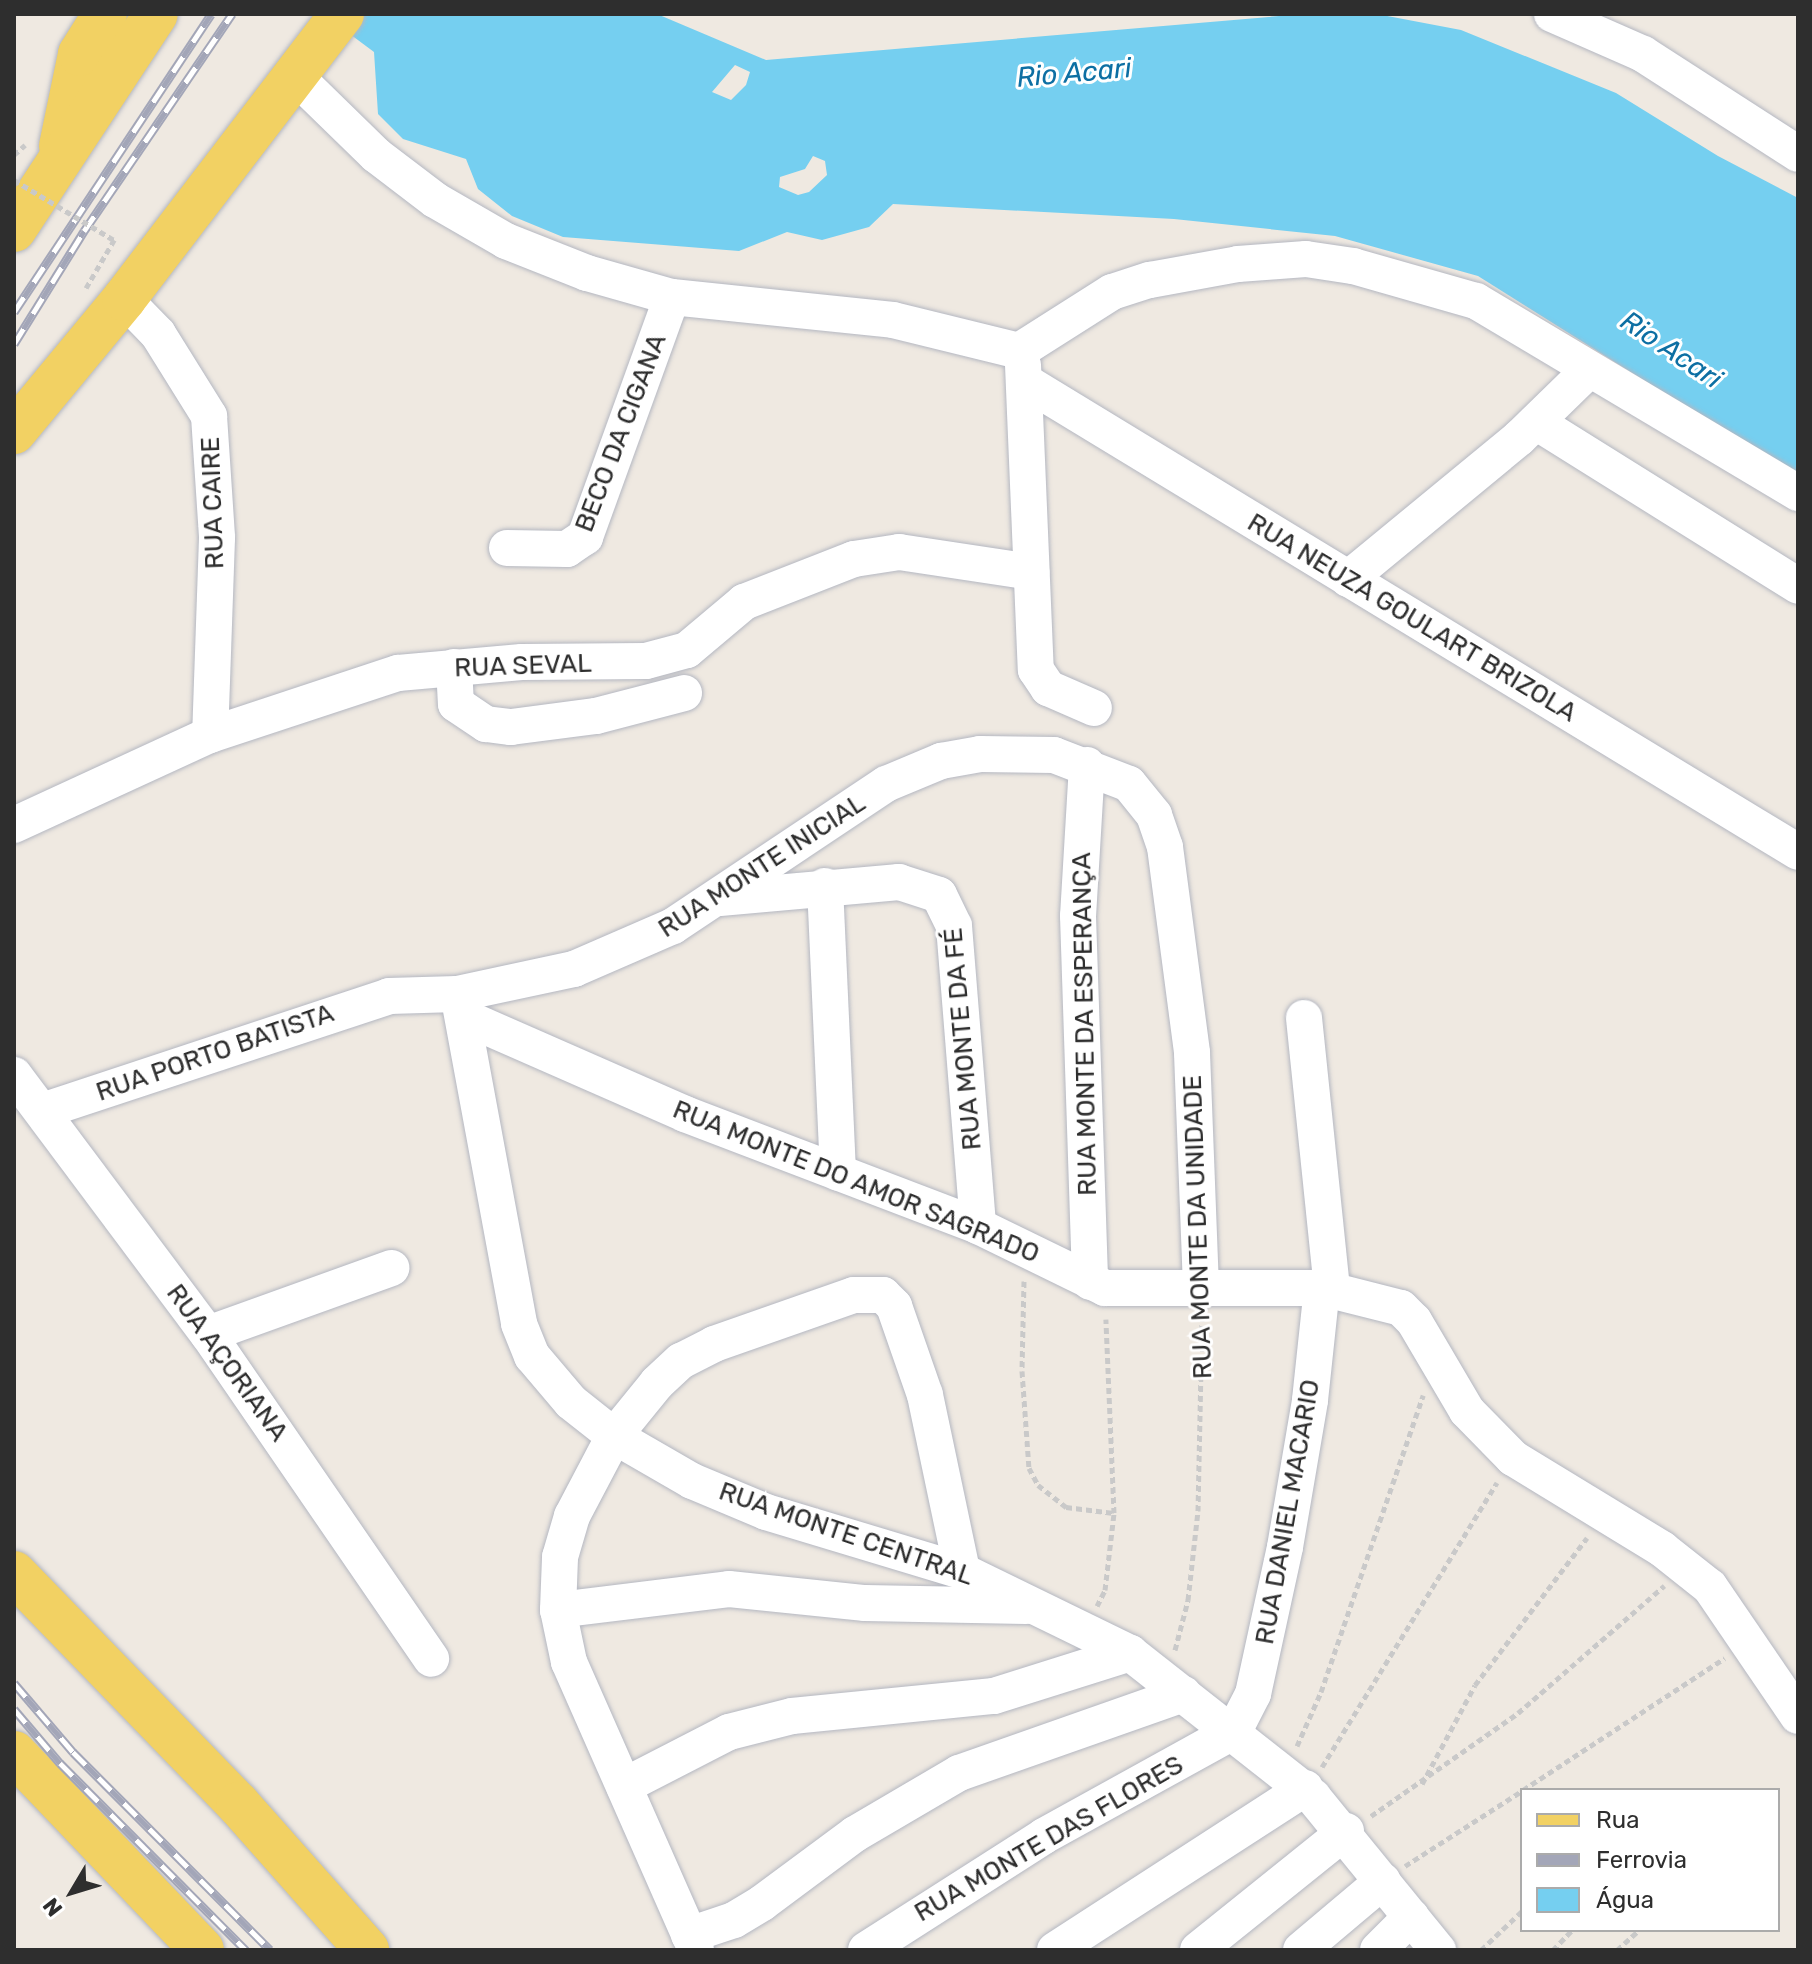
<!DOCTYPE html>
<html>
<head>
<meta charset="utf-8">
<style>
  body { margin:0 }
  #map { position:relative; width:1812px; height:1964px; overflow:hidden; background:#efe9e1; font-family:Rubik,sans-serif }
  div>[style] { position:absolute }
  .water>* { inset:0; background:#75cff0 }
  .path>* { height:5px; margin-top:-2.5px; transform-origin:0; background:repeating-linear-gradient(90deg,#c9c9c9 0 6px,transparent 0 10px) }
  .roads { filter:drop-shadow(0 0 2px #b4b7c1) drop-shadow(0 0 2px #b4b7c1) }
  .minor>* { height:36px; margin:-18px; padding:0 18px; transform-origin:18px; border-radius:18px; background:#fff }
  .major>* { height:44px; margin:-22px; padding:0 22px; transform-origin:22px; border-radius:22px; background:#f2d163 }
  .rail>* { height:9px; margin-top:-4.5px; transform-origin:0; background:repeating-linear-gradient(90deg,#fff 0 18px,#a3a6b8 0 36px); box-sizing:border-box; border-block:2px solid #a3a6b8 }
  .path-bridge>* { height:5px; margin-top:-2.5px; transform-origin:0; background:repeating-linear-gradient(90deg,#c9c9c9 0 6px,transparent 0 10px) }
  span { translate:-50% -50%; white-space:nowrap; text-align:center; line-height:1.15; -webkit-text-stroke:6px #fff; paint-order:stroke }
  .street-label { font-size:26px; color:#2e2e2e }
  .water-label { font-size:28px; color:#0d6fa3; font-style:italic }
  .frame { position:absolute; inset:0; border:16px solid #2e2e2e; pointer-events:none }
  .legend { position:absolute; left:1520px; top:1788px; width:260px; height:144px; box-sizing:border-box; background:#fff; border:2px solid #ababab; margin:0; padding:10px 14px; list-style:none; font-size:24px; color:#2e2e2e }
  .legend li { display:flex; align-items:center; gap:16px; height:40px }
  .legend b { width:40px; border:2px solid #ababab }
  .north { position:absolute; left:32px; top:1852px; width:80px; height:80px; -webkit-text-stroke:6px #fff; paint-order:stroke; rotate:232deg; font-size:22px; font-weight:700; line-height:32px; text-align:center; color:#2e2e2e }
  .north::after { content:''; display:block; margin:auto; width:28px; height:36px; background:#2e2e2e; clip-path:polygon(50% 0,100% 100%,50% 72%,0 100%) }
</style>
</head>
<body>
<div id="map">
  <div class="water">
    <div style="clip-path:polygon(evenodd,323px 14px,657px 14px,766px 60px,1291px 15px,1382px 15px,1461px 30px,1616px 93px,1718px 156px,1798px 198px,1798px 477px,1478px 276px,1335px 236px,1174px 219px,893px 204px,869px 227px,822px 240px,787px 232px,739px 251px,563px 237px,512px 216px,478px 189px,466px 159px,403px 139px,378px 114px,374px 52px,323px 14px,735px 65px,750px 72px,746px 85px,731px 100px,712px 92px,735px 65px,323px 14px,813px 156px,825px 161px,827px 175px,809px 192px,798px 195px,779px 187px,780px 177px,805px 169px,813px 156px)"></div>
  </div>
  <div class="path">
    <div style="left:14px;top:155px;width:15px;rotate:-42deg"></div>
    <div style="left:86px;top:288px;width:56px;rotate:-59.7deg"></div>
    <div style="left:1024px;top:1281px;width:90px;rotate:91.3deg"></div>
    <div style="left:1022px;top:1371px;width:97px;rotate:85.9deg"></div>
    <div style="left:1029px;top:1468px;width:19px;rotate:62deg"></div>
    <div style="left:1038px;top:1485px;width:36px;rotate:38deg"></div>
    <div style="left:1066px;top:1507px;width:48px;rotate:7.1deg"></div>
    <div style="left:1097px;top:1606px;width:18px;rotate:-63deg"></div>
    <div style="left:1105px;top:1590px;width:78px;rotate:-83.3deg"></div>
    <div style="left:1114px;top:1513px;width:194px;rotate:-92.4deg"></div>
    <div style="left:1175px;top:1650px;width:52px;rotate:-75.4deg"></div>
    <div style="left:1188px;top:1600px;width:90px;rotate:-83.6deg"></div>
    <div style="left:1198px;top:1511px;width:192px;rotate:-88.8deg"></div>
    <div style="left:1297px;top:1746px;width:59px;rotate:-66deg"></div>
    <div style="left:1321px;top:1692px;width:314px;rotate:-71deg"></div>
    <div style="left:1322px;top:1767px;width:334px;rotate:-58.4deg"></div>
    <div style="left:1422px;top:1784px;width:112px;rotate:-61.8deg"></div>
    <div style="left:1475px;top:1685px;width:185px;rotate:-52.7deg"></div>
    <div style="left:1523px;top:1790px;width:241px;rotate:-33.2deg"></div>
    <div style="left:1371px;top:1816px;width:179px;rotate:-35deg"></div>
    <div style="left:1518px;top:1713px;width:194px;rotate:-41deg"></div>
    <div style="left:1405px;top:1866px;width:139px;rotate:-32.7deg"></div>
    <div style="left:1481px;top:1950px;width:57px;rotate:-43.6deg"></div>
    <div style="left:1553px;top:1950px;width:28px;rotate:-46deg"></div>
    <div style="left:1617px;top:1950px;width:30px;rotate:-42deg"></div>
  </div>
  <div class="roads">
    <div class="minor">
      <div style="left:1552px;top:14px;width:99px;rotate:23.7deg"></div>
      <div style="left:1643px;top:54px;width:184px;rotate:32.8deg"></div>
      <div style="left:296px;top:77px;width:112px;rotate:44.3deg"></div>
      <div style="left:376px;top:155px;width:74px;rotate:37.3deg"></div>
      <div style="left:435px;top:200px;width:82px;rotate:30deg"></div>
      <div style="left:506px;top:241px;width:87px;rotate:21.6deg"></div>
      <div style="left:587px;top:273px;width:88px;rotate:15.8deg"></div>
      <div style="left:672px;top:297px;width:222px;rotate:5.9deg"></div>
      <div style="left:893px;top:320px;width:130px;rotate:13.8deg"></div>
      <div style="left:1019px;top:351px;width:110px;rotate:-32.4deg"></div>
      <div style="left:1112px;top:292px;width:40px;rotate:-18deg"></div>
      <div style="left:1150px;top:280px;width:89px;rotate:-10.3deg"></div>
      <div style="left:1238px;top:264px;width:68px;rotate:-4.2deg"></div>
      <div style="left:1306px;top:259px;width:48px;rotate:8.5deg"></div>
      <div style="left:1353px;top:266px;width:128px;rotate:15.9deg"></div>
      <div style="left:1476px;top:301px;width:375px;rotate:30.8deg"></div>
      <div style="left:124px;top:299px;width:49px;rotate:45.8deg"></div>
      <div style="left:158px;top:334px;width:97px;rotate:58.1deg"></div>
      <div style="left:209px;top:416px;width:122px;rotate:86.2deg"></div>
      <div style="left:217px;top:538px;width:197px;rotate:92deg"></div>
      <div style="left:1023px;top:365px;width:305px;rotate:87.6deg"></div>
      <div style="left:1036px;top:670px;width:22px;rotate:56deg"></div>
      <div style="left:1048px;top:688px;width:50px;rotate:23.5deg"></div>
      <div style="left:1027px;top:383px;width:902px;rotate:31.31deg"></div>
      <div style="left:1536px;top:422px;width:309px;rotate:32deg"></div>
      <div style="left:507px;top:548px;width:60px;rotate:1deg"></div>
      <div style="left:567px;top:549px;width:22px;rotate:-34deg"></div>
      <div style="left:585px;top:537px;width:255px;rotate:-70.1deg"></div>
      <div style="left:1348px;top:579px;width:222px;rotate:-39.5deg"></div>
      <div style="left:1519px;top:438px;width:98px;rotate:-44.2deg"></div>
      <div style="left:454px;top:667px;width:37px;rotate:87deg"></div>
      <div style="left:456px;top:704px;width:36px;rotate:34deg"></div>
      <div style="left:486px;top:724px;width:25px;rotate:7deg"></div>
      <div style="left:511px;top:727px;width:86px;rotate:-7.4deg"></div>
      <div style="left:596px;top:716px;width:91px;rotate:-14.6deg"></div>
      <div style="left:1087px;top:765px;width:151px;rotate:93.4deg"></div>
      <div style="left:1078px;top:916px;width:366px;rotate:88.1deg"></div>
      <div style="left:14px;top:825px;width:216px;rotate:-24.7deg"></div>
      <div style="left:210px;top:735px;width:198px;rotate:-18.3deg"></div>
      <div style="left:398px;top:673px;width:124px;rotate:-5.1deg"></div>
      <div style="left:522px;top:662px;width:124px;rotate:-0.5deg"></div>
      <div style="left:646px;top:661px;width:42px;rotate:-15deg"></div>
      <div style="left:687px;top:650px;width:75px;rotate:-40.1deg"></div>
      <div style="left:744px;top:602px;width:118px;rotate:-21.4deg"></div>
      <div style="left:854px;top:559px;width:46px;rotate:-8.8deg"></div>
      <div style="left:899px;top:552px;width:134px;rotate:8.6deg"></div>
      <div style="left:825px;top:886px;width:287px;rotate:87.4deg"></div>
      <div style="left:720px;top:898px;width:180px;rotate:-5.1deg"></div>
      <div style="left:899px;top:882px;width:42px;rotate:18deg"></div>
      <div style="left:939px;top:895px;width:34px;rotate:64deg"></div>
      <div style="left:954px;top:926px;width:301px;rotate:85.4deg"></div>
      <div style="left:459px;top:999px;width:330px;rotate:79.5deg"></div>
      <div style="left:519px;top:1324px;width:35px;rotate:68deg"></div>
      <div style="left:532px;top:1356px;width:60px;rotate:49.7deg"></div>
      <div style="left:571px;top:1402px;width:55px;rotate:38.3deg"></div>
      <div style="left:614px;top:1436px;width:90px;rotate:30deg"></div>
      <div style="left:692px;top:1481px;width:80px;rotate:22.7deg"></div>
      <div style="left:766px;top:1512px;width:205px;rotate:16.8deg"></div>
      <div style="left:962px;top:1571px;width:187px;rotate:26deg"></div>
      <div style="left:1130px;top:1653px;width:233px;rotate:38.2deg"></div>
      <div style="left:1313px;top:1797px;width:198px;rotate:50.8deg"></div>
      <div style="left:464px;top:1017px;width:241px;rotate:23.7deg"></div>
      <div style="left:685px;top:1114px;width:314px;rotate:20.9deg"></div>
      <div style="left:978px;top:1226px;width:141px;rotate:26deg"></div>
      <div style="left:1105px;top:1288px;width:217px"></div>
      <div style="left:1322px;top:1288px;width:81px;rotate:14.2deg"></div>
      <div style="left:1401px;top:1308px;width:18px;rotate:45deg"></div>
      <div style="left:1414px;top:1321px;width:104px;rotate:59.5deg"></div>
      <div style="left:1467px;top:1411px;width:66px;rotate:45.6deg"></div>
      <div style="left:1513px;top:1458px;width:175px;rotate:31.4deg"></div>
      <div style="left:1662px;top:1549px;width:61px;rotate:38.4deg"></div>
      <div style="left:1710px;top:1587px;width:156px;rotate:55.7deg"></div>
      <div style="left:1304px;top:1018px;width:272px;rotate:84.1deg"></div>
      <div style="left:14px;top:1075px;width:324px;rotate:53.2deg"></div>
      <div style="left:208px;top:1334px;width:394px;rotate:55.5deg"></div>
      <div style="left:42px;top:1111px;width:366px;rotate:-18.3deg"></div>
      <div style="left:389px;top:996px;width:68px;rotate:-1.7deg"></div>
      <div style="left:457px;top:994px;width:120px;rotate:-12.1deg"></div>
      <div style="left:574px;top:969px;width:108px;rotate:-23.5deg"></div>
      <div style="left:673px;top:926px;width:256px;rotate:-33.7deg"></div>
      <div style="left:886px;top:784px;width:60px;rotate:-22.7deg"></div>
      <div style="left:941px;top:761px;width:40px;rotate:-10deg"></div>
      <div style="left:980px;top:754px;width:74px;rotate:0.8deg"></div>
      <div style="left:1054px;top:755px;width:80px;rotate:21.1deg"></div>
      <div style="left:1129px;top:784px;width:40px;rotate:51deg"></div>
      <div style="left:1154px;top:815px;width:34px;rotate:71deg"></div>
      <div style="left:1165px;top:847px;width:208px;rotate:82.5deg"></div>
      <div style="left:1192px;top:1053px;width:237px;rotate:87.8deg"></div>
      <div style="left:208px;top:1334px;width:195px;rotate:-19.8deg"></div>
      <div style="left:558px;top:1610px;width:172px;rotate:-7deg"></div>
      <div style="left:729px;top:1589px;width:137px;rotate:5.9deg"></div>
      <div style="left:865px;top:1603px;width:161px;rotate:1.1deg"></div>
      <div style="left:624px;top:1786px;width:118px;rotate:-27.2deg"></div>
      <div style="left:729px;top:1732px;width:65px;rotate:-14.3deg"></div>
      <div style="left:792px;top:1716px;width:203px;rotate:-5.7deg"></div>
      <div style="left:994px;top:1696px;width:143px;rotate:-17.5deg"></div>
      <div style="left:689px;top:1935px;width:47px;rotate:-18.4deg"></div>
      <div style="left:734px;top:1920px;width:33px;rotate:-31deg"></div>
      <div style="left:762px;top:1903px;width:116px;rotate:-36.6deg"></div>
      <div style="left:855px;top:1834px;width:121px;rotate:-30.4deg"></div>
      <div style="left:959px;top:1773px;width:238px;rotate:-19.4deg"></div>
      <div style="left:696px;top:1950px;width:315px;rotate:-113.8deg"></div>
      <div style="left:569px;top:1662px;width:53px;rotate:-101.9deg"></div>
      <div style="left:558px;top:1610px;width:53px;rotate:-87.8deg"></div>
      <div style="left:560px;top:1557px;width:43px;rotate:-73.7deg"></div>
      <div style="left:572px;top:1516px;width:90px;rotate:-62.3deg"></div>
      <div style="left:614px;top:1436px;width:68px;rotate:-50.9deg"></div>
      <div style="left:657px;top:1383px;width:33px;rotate:-43deg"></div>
      <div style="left:681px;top:1361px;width:37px;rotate:-27deg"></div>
      <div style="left:714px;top:1344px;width:148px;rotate:-19.3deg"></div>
      <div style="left:854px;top:1295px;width:29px"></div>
      <div style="left:883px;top:1295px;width:16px;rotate:45deg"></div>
      <div style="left:894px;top:1306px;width:94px;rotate:70.8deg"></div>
      <div style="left:925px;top:1395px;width:180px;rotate:78.1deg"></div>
      <div style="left:866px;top:1950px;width:211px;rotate:-32.6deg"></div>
      <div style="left:1044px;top:1836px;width:217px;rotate:-28.9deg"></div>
      <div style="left:1234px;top:1731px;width:42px;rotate:-62.8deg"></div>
      <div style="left:1253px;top:1694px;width:150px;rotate:-77.7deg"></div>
      <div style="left:1285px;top:1547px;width:149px;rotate:-80.3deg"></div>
      <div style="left:1310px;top:1400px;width:113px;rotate:-83.9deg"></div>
      <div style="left:1055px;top:1950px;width:298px;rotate:-32.9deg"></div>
      <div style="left:1198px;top:1950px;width:190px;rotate:-38.8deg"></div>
      <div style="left:1301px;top:1950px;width:107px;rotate:-40.1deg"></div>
      <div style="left:1378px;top:1950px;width:47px;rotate:-45deg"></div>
    </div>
    <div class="major">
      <div style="left:61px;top:146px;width:94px;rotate:-78.3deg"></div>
      <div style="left:80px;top:54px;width:47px;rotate:-58deg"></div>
      <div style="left:14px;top:230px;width:258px;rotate:-56.7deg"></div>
      <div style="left:14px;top:432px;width:173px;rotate:-50.4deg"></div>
      <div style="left:124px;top:299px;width:359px;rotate:-52.6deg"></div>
      <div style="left:14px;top:1573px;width:322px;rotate:45.9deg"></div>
      <div style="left:238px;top:1804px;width:195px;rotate:48.5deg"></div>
      <div style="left:14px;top:1753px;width:272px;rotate:46.3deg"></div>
    </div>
  </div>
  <div class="rail">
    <div style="left:14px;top:312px;width:357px;rotate:-56.5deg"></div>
    <div style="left:14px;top:344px;width:133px;rotate:-58.2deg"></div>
    <div style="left:84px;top:231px;width:263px;rotate:-55.7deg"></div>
    <div style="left:14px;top:1683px;width:91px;rotate:49.5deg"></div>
    <div style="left:73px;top:1752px;width:279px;rotate:45.1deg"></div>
    <div style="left:14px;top:1709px;width:71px;rotate:49.6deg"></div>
    <div style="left:60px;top:1763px;width:264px;rotate:45.2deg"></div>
  </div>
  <div class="path-bridge">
    <div style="left:14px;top:180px;width:117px;rotate:31deg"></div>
  </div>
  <div class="street-label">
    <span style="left:621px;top:433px;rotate:-69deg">BECO DA CIGANA</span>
    <span style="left:213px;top:503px;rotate:-92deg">RUA CAIRE</span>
    <span style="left:1412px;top:618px;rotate:31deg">RUA NEUZA GOULART BRIZOLA</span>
    <span style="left:523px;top:666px;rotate:-2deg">RUA SEVAL</span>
    <span style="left:762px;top:866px;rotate:-33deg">RUA MONTE INICIAL</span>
    <span style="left:1085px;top:1024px;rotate:-91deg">RUA MONTE DA ESPERANÇA</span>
    <span style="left:963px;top:1039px;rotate:-95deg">RUA MONTE DA FÉ</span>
    <span style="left:215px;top:1053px;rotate:-19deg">RUA PORTO BATISTA</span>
    <span style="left:856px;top:1182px;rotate:22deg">RUA MONTE DO AMOR SAGRADO</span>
    <span style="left:1198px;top:1227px;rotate:-92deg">RUA MONTE DA UNIDADE</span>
    <span style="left:227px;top:1363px;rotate:54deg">RUA AÇORIANA</span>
    <span style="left:1288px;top:1512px;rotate:-80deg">RUA DANIEL MACARIO</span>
    <span style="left:846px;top:1534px;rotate:19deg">RUA MONTE CENTRAL</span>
    <span style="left:1049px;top:1839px;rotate:-30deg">RUA MONTE DAS FLORES</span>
  </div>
  <div class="water-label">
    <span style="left:1074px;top:73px;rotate:-5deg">Rio Acari</span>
    <span style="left:1671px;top:350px;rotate:34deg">Rio Acari</span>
  </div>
  <div class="frame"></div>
  <ul class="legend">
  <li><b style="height:10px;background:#f2d163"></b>Rua</li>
  <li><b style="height:10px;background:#a3a6b8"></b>Ferrovia</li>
  <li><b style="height:22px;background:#75cff0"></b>Água</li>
  </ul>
  <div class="north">N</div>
</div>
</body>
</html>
